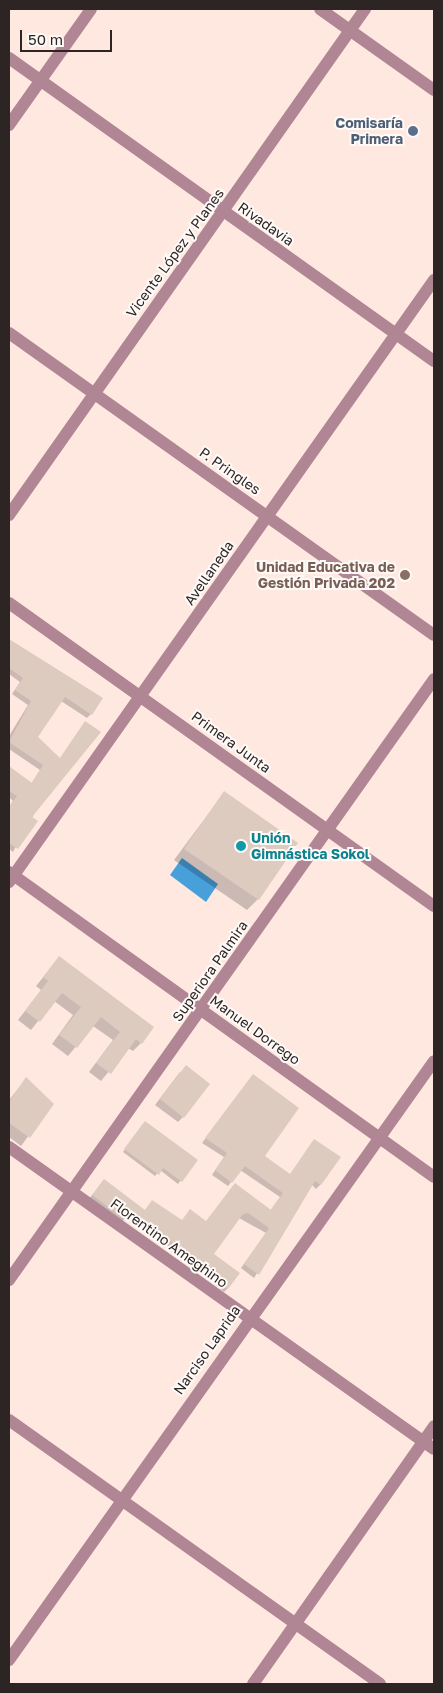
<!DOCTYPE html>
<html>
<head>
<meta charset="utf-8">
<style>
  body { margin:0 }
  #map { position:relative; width:443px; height:1693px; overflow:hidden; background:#fee8e0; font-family:"Golos Text",sans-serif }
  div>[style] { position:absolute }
  .water>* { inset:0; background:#48a0db }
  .shadow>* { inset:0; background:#0003 }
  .building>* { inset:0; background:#decbc0 }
  .minor>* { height:12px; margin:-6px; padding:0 6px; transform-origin:6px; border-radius:6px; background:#b08695 }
  .dots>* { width:14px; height:14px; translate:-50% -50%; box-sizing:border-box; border:2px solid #fefaf8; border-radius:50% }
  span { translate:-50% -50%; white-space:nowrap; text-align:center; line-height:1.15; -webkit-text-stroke:4px #fefaf8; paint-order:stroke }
  .service-label { font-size:14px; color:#4e5e75; font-weight:700 }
  .right { translate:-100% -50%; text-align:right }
  .street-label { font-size:14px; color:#2d2523 }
  .education-label { font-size:14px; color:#785e54; font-weight:700 }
  .culture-label { font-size:14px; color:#0d838f; font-weight:700 }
  .left { translate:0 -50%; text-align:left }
  .frame { position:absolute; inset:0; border:10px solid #2d2523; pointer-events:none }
  .scale { position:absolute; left:20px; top:30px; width:92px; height:22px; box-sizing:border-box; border:2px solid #2d2523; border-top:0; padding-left:6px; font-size:15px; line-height:18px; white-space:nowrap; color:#2d2523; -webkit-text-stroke:4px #fefaf8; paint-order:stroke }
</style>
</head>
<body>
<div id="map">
  <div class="water">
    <div style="clip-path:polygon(182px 858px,218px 884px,206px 902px,170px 875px)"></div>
  </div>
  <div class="shadow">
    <div style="clip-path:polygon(9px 641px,91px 714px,87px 718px,61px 701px,37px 737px,60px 759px,85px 723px,13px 852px,9px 849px,9px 807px,13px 801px,9px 797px,9px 768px,31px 784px,40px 770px,9px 749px,9px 736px,28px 705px,12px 694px,20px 682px,9px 674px)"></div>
    <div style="clip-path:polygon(224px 793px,258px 899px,247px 910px,174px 860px)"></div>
    <div style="clip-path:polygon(60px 957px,141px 1043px,133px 1051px,128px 1048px,101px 1081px,89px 1072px,113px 1040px,93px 1026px,68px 1056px,52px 1044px,73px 1015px,54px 1001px,31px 1030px,18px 1020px,41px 990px,36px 986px)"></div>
    <div style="clip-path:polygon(180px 1072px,183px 1117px,178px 1122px,155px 1105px)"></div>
    <div style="clip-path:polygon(26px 1079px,52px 1104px,21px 1146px,9px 1137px,9px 1100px)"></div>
    <div style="clip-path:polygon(250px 1079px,263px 1157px,290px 1175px,339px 1157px,320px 1185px,316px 1189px,312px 1185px,254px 1278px,241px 1268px,266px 1233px,239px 1218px,212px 1254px,228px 1288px,224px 1292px,164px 1243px,126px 1217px,121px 1223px,89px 1199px,100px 1185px,144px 1211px,152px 1202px,181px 1221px,206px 1222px,231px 1189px,270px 1211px,280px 1197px,240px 1170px,228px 1186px,212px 1175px,224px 1157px,202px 1143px)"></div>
    <div style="clip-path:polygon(142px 1125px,196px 1160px,178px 1184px,160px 1170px,155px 1176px,123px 1152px)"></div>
  </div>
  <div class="building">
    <div style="clip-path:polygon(9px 639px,103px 698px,92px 715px,65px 697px,38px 737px,60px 758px,85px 721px,101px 732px,32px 817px,38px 821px,18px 849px,9px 843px,9px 807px,17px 796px,9px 791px,9px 766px,32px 783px,43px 765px,9px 742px,31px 701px,15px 690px,23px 678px,9px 668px)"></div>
    <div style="clip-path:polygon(224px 791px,298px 843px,259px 900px,184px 849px)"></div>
    <div style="clip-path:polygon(59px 956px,154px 1027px,142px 1044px,136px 1039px,111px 1074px,96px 1063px,120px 1032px,101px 1017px,77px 1048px,59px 1035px,81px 1007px,62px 993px,40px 1022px,25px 1011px,48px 981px,43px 977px)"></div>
    <div style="clip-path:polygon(186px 1065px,210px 1084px,184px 1118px,160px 1099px)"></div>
    <div style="clip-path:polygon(253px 1074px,299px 1108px,265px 1156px,290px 1174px,314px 1139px,341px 1157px,321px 1185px,315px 1181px,259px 1275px,244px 1264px,269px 1228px,248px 1213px,243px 1214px,214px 1254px,240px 1273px,228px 1289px,168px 1239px,130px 1213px,126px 1220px,92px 1195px,104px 1179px,145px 1210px,152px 1200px,182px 1220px,190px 1209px,206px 1221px,235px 1183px,271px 1210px,283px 1193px,245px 1166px,232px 1183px,215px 1170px,227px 1153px,205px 1138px)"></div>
    <div style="clip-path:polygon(26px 1077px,54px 1104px,30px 1138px,9px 1123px,9px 1102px)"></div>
    <div style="clip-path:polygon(145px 1121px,198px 1160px,182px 1182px,163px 1168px,159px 1175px,124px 1149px)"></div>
  </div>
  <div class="minor">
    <div style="left:320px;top:9px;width:140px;rotate:35.4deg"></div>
    <div style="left:9px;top:58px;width:522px;rotate:35.49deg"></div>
    <div style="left:9px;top:125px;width:142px;rotate:-54.7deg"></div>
    <div style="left:9px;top:333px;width:521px;rotate:35.4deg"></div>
    <div style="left:9px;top:515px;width:619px;rotate:-54.87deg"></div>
    <div style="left:9px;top:603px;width:522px;rotate:35.49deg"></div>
    <div style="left:9px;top:872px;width:523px;rotate:35.67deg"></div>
    <div style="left:9px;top:882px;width:737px;rotate:-54.78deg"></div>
    <div style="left:9px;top:1147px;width:521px;rotate:35.4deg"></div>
    <div style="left:9px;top:1280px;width:736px;rotate:-54.73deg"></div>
    <div style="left:9px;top:1420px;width:455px;rotate:35.4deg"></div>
    <div style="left:9px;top:1660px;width:734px;rotate:-54.64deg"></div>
    <div style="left:253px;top:1684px;width:315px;rotate:-54.9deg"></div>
  </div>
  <div class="dots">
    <div style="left:413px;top:131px;background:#5c6f8a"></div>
    <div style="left:405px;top:575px;background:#8d6e63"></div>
    <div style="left:241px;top:846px;background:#0f9aa8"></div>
  </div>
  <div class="service-label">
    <span class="right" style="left:403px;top:131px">Comisaría<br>Primera</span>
  </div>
  <div class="street-label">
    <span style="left:266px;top:224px;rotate:35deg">Rivadavia</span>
    <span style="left:175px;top:253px;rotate:-54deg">Vicente López y Planes</span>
    <span style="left:230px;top:471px;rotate:35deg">P. Pringles</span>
    <span style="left:209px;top:573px;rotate:-55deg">Avellaneda</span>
    <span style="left:231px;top:742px;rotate:36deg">Primera Junta</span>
    <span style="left:210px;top:971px;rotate:-55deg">Superiora Palmira</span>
    <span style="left:255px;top:1030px;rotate:36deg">Manuel Dorrego</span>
    <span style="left:169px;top:1243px;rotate:36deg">Florentino Ameghino</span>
    <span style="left:207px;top:1350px;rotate:-55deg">Narciso Laprida</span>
  </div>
  <div class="education-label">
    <span class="right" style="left:395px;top:575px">Unidad Educativa de<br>Gestión Privada 202</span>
  </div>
  <div class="culture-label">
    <span class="left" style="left:251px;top:846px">Unión<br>Gimnástica Sokol</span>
  </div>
  <div class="frame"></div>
  <div class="scale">50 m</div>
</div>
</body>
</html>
